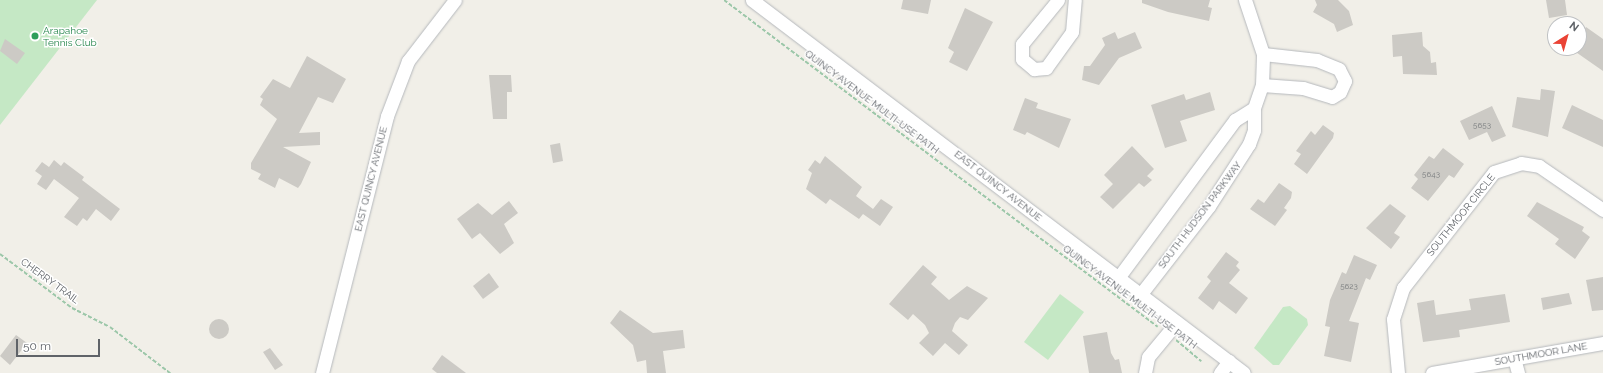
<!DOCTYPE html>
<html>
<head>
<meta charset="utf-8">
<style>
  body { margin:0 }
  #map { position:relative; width:1603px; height:373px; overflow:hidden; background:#f1efe8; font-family:Raleway,sans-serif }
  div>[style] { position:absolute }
  .green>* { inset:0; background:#c5e8c5 }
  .building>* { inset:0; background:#cccac5 }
  .round { border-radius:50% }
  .path>* { height:2px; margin-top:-1px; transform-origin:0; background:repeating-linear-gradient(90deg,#9cc7a9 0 4px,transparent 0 6px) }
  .roads { filter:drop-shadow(0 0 1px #b5b8bc) drop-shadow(0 0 1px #b5b8bc) }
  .minor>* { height:13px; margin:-6.5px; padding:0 6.5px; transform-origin:6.5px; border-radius:6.5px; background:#fff }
  .dots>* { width:11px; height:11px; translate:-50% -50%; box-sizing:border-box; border:2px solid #fff; border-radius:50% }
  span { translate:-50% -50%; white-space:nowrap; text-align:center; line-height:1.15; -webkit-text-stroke:3px #fff; paint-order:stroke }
  .number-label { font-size:8px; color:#7a7d7f }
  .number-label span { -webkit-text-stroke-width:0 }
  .leisure-label { font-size:10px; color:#27864d }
  .left { translate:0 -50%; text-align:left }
  .street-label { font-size:10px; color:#5f6368 }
  .north { position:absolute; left:1547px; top:16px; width:40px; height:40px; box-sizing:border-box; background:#fff; border:1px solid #bfc1c3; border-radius:50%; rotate:37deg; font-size:11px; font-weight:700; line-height:16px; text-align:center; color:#5f6368 }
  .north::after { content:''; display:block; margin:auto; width:14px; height:18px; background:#ea4335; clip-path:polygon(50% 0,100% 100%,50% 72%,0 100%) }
  .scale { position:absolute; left:16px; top:339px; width:84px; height:18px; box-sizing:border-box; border:2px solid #5f6368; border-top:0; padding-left:5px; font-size:12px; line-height:14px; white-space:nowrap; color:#5f6368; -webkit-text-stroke:3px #fff; paint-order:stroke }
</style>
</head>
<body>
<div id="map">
  <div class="green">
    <div style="clip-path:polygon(0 0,97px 0,0 125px)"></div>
    <div style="clip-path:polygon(1060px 294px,1084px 312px,1048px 360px,1024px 342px)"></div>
    <div style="clip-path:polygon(1290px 306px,1307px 319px,1308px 325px,1279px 365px,1273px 365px,1254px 348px,1283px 307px)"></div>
  </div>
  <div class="building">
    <div style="clip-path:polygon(903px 0,931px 0,928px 14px,901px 9px)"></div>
    <div style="clip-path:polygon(1142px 0,1210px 0,1208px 7px,1212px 8px,1209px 21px,1168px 12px,1142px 3px)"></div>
    <div style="clip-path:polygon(1315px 0,1338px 0,1349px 11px,1353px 25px,1337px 32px,1334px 24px,1313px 12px,1317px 5px)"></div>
    <div style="clip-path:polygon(1546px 0,1565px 0,1567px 15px,1549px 18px)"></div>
    <div style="clip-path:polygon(965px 8px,993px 22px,967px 71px,949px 62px,954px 52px,948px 48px)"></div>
    <div style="clip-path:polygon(1586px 27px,1603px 39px,1603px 71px,1570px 48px,1579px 48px,1579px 38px)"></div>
    <div style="clip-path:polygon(1115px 32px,1118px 39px,1135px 32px,1142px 48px,1119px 58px,1099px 85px,1082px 80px,1084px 66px,1090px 66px,1105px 45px,1102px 38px)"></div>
    <div style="clip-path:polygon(1422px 32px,1423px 46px,1430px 52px,1431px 63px,1436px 62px,1437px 75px,1403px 74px,1402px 56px,1393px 57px,1392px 35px)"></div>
    <div style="clip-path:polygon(5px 39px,25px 53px,17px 64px,0 51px)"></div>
    <div style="clip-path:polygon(307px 56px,346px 79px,333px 103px,318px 97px,299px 133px,320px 132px,320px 145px,283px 147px,311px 162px,301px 184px,298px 188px,279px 178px,275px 188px,258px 179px,261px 174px,251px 169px,251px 163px,277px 119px,260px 105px,263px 99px,260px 97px,273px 79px,290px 88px)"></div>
    <div style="clip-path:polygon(489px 75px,511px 75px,512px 92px,507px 92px,507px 119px,493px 119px)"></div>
    <div style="clip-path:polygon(1541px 89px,1555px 91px,1548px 137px,1512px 127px,1517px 97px,1540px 100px)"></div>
    <div style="clip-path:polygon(1210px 92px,1215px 110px,1180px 121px,1187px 141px,1165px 148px,1151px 105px,1184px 94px,1186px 100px)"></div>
    <div style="clip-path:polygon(1025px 98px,1038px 103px,1036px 108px,1071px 119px,1059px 148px,1027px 132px,1025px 135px,1013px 130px)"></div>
    <div style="clip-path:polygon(1572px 105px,1603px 120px,1603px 147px,1562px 128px)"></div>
    <div style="clip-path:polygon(1492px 106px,1506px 136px,1492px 142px,1487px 132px,1469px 140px,1460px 121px)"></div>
    <div style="clip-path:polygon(1323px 125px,1334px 133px,1333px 138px,1307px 174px,1294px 164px,1301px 154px,1296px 151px,1311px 131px,1315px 135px)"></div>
    <div style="clip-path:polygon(560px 143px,563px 161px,553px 163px,550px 145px)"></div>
    <div style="clip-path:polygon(1132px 146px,1154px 169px,1147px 176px,1152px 180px,1144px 187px,1139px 183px,1113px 209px,1100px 197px,1113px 184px,1104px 175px)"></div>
    <div style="clip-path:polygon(1443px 148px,1464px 164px,1454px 178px,1449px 175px,1428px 201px,1411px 188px,1418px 179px,1414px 175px,1429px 156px,1434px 159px)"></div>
    <div style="clip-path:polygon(825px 156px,862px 187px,856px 196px,873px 209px,881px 199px,893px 207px,880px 226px,863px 214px,859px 219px,830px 199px,826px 204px,806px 189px,812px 173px,808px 170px,815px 160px,820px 164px)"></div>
    <div style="clip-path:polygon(54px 160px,61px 166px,64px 162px,84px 177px,82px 180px,120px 209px,111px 221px,96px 209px,87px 221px,83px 218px,77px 226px,64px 217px,79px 198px,54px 179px,46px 190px,37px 184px,42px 176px,35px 171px,42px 162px,49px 167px)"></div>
    <div style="clip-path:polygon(1279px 183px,1292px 192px,1291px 198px,1284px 208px,1287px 210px,1275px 226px,1250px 209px,1258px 199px,1264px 203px)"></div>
    <div style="clip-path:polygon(509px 201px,518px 213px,504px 224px,514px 243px,500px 254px,480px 233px,472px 239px,457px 219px,478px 203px,492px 215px)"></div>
    <div style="clip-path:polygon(1537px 202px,1584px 227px,1582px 231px,1590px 237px,1575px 259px,1555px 244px,1559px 239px,1527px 216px)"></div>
    <div style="clip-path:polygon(1390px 204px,1406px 216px,1394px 233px,1400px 237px,1391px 249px,1366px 228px)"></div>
    <div style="clip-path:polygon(1226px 252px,1239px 262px,1236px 266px,1240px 270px,1229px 283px,1248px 298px,1236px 314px,1219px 301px,1213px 310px,1198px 298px,1211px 281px,1207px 277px)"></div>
    <div style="clip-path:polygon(1354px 255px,1377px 265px,1370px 280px,1366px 278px,1349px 321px,1359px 323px,1351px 362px,1324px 356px,1330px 327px,1325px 326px,1330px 300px,1342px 272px,1346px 274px)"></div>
    <div style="clip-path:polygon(923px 265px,937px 277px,931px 284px,949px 300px,967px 286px,988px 298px,968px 320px,960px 317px,955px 323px,952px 331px,968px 345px,959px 355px,945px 343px,933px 356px,919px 343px,929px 333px,925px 325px,913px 314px,908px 320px,889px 304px)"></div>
    <div style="clip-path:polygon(489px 273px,499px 287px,483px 299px,473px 286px)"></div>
    <div style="clip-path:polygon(1603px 277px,1603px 310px,1592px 311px,1586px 280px)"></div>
    <div style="clip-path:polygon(1569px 293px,1572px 304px,1543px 310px,1541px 298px)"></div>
    <div style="clip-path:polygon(1505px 294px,1510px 322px,1459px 330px,1460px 337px,1423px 342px,1417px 303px,1434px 300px,1436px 315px,1471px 310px,1469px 299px)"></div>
    <div style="clip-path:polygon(620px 310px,653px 333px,683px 330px,685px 348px,663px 351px,666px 373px,647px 373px,646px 360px,637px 362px,633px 345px,610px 323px)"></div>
    <div class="round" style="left:209px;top:319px;width:20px;height:20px"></div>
    <div style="clip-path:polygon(1107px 332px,1111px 353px,1115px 360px,1119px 359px,1122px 373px,1089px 373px,1083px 336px)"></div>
    <div style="clip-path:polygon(16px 335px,27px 343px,10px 365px,0 356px)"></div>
    <div style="clip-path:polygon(270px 348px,283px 365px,275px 370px,263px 352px)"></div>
    <div style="clip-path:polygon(442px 355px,466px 373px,437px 373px,432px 369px)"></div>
  </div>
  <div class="path">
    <div style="left:724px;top:0;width:543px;rotate:37deg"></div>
    <div style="left:0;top:254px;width:90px;rotate:36.9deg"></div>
    <div style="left:72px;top:308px;width:42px;rotate:26.6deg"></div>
    <div style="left:110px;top:327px;width:76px;rotate:37.5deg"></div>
    <div style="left:1176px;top:340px;width:33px;rotate:40deg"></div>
  </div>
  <div class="roads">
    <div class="minor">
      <div style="left:752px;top:0;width:617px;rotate:37.17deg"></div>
      <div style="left:1058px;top:0;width:57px;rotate:129.3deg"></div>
      <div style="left:1022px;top:44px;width:15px;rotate:90deg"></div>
      <div style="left:1022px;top:59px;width:16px;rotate:40deg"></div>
      <div style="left:1034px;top:69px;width:12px;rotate:-5deg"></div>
      <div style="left:1046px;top:68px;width:44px;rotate:-54.2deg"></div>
      <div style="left:1072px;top:32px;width:32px;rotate:-85deg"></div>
      <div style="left:1262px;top:85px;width:41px;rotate:4.2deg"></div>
      <div style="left:1303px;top:88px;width:30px;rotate:17deg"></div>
      <div style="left:1332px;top:97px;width:9px;rotate:-32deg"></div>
      <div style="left:1340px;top:92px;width:12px;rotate:-66deg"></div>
      <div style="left:1345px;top:81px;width:13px;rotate:-117deg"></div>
      <div style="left:1339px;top:69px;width:24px;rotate:-158deg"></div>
      <div style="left:1317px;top:60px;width:54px;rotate:-173.7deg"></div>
      <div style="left:1118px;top:278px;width:197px;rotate:-53.5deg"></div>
      <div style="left:1235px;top:120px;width:22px;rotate:-32deg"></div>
      <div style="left:1140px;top:295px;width:113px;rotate:-52.2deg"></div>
      <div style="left:1209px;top:206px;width:74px;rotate:-57.2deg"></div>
      <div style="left:1249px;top:144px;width:15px;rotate:-70deg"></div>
      <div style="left:1254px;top:130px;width:22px;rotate:-90deg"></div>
      <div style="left:1254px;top:108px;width:24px;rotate:-71deg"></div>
      <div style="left:1262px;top:85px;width:31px;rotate:-88deg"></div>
      <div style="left:1263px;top:54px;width:57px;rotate:-108.4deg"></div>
      <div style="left:1514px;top:358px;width:16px;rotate:75deg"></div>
      <div style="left:322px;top:373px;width:265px;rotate:-75.8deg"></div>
      <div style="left:387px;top:116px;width:59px;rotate:-69.1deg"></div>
      <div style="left:408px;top:61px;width:77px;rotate:-52.4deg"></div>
      <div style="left:1145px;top:373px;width:16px;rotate:-79deg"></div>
      <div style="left:1148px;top:357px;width:45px;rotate:-50.4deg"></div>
      <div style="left:1220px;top:373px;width:15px;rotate:-53deg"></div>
      <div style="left:1398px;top:373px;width:54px;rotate:-95.3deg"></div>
      <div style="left:1393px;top:319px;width:33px;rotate:-72deg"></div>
      <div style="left:1403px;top:288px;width:147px;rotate:-51.9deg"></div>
      <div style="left:1494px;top:172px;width:28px;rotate:-18deg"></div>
      <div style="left:1521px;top:163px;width:18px;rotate:9deg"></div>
      <div style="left:1539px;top:166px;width:78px;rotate:34.5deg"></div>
      <div style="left:1432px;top:373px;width:174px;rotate:-10deg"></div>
    </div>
  </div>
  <div class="dots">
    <div style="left:35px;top:36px;background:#2e9e5b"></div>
  </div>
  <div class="number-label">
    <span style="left:1482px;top:126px">5653</span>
    <span style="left:1431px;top:175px">5643</span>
    <span style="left:1349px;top:287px">5623</span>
  </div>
  <div class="leisure-label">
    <span class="left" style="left:43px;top:36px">Arapahoe<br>Tennis Club</span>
  </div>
  <div class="street-label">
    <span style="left:872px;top:102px;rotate:37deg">QUINCY AVENUE MULTI-USE PATH</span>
    <span style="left:371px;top:179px;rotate:-76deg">EAST QUINCY AVENUE</span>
    <span style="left:998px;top:186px;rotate:38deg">EAST QUINCY AVENUE</span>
    <span style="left:1200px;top:215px;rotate:-53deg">SOUTH HUDSON PARKWAY</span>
    <span style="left:1461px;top:215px;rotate:-51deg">SOUTHMOOR CIRCLE</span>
    <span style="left:50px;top:281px;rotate:36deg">CHERRY TRAIL</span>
    <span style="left:1130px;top:297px;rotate:37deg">QUINCY AVENUE MULTI-USE PATH</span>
    <span style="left:1541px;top:354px;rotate:-10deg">SOUTHMOOR LANE</span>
  </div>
  <div class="north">N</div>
  <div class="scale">50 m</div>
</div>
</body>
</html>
